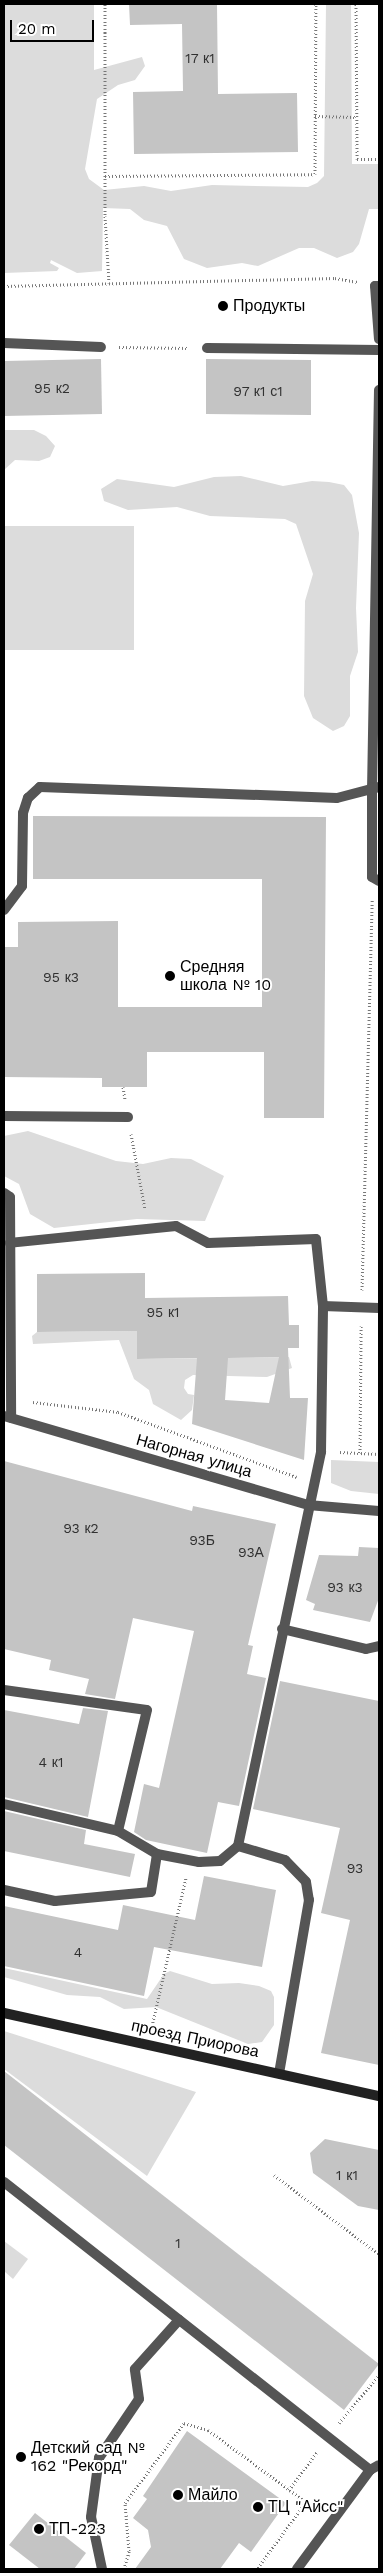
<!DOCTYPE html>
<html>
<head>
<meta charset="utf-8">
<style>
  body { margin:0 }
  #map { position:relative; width:383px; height:2573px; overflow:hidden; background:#fff; font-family:"Work Sans",sans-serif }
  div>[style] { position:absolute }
  .green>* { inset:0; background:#dcdcdc }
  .building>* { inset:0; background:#c4c4c4 }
  .path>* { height:3px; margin-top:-1.5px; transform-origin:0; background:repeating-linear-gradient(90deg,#777 0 1px,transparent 0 3.5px) }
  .lane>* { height:10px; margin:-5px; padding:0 5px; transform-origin:5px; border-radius:5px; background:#555 }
  .street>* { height:10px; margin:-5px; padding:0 5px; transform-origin:5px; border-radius:5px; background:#555 }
  .secondary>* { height:10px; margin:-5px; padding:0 5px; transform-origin:5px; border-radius:5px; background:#222 }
  .dots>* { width:14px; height:14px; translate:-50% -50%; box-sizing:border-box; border:2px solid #fff; border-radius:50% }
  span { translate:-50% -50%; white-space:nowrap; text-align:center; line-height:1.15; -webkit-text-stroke:4px #fff; paint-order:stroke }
  .number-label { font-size:14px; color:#313131 }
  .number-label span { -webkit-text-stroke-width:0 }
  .poi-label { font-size:16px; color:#000 }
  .left { translate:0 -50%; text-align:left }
  .street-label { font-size:16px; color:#000 }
  .frame { position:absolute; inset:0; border:5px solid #000; pointer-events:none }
  .scale { position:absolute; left:10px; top:20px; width:84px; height:22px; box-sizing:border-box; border:2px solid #000; border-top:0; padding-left:6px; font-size:15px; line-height:18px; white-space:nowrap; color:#000; -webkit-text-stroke:4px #fff; paint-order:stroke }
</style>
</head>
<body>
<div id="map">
  <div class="green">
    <div style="clip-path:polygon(4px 4px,94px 4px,94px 70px,142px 57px,145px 66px,135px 80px,118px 85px,97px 99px,85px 169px,89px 179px,104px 190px,144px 186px,171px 191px,212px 185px,308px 187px,317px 183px,324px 176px,326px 4px,351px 4px,352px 164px,379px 164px,379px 209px,369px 209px,359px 244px,353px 252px,337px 258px,314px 248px,299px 248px,258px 266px,242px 263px,207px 268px,184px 259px,167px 226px,144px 220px,130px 209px,103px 208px,102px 271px,77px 273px,51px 260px,50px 263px,59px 268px,57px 271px,4px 273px)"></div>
    <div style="clip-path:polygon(4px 430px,34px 430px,46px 436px,55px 446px,50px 457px,39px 461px,15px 460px,4px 470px)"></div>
    <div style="clip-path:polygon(241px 476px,283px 486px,312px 481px,329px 482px,344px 485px,352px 495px,359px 533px,356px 608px,358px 652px,350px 676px,350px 716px,344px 726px,333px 731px,313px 718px,304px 696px,305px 601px,313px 574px,296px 524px,285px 519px,210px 516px,177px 507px,128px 510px,104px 501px,101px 489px,117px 479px,174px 487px,214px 477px)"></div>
    <div style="clip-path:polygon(4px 526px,134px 526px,134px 650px,4px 650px)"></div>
    <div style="clip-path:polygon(28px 1131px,116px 1161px,143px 1164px,171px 1158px,191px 1159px,224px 1176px,205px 1221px,137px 1219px,54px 1228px,30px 1214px,19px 1184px,4px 1176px,4px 1136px)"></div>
    <div style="clip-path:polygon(137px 1331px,137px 1359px,289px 1357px,292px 1368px,267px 1377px,193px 1375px,185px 1380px,184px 1388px,188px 1394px,194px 1395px,192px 1410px,181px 1420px,153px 1404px,149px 1390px,134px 1379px,119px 1340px,33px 1344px,32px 1336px,37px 1332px)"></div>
    <div style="clip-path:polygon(331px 1460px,379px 1462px,379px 1494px,351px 1491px,331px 1483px)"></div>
    <div style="clip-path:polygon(4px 1968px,147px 1999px,164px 1974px,170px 1971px,212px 1984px,239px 1983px,259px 1986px,271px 1991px,274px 1997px,274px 2025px,262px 2042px,248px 2044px,156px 2007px,124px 2009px,100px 1997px,67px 1995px,4px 1977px)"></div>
    <div style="clip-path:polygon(4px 2031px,196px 2092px,147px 2176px,4px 2069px)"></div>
    <div style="clip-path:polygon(4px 2241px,28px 2259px,13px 2279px,4px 2271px)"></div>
  </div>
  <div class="building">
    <div style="clip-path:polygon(129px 4px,217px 4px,218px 94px,297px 93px,298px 152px,134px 154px,133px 92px,183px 91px,182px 24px,130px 25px)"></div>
    <div style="clip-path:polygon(101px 359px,102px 414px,4px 416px,4px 361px)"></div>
    <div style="clip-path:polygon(206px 359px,311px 360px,311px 415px,206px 414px)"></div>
    <div style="clip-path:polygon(33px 816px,326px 817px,324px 1118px,264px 1118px,264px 1052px,147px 1052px,147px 1087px,102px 1087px,102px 1078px,4px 1077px,4px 947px,18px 947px,18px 922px,118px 921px,118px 1007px,262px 1007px,262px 879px,33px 879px)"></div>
    <div style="clip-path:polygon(evenodd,145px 1273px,145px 1298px,288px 1296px,289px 1325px,299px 1325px,299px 1348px,288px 1348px,290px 1398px,308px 1398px,304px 1460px,192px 1424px,197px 1358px,137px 1359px,137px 1331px,37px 1332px,37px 1274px,145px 1273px,279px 1357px,269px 1403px,225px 1400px,228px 1358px,279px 1357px)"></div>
    <div style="clip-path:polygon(4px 1461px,192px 1511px,193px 1506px,276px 1524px,248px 1645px,253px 1646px,247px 1674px,266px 1678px,239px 1806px,218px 1802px,207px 1853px,146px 1840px,134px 1832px,144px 1784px,159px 1788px,194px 1631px,133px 1618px,115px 1699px,85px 1694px,89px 1679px,49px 1670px,51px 1660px,4px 1649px)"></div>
    <div style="clip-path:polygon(359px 1547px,379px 1548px,379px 1598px,370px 1622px,313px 1610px,315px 1604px,306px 1600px,319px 1555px,358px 1556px)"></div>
    <div style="clip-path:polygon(280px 1681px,379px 1701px,379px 2065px,321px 2053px,350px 1920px,321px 1913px,340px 1828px,253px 1809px)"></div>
    <div style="clip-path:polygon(83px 1708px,108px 1711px,88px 1817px,4px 1797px,4px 1710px,79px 1724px)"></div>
    <div style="clip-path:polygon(4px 1811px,86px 1830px,84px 1844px,135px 1854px,130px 1877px,4px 1851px)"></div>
    <div style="clip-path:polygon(204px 1876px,276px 1890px,262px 1967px,154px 1947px,144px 1996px,4px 1966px,4px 1906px,118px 1930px,123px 1905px,195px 1920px)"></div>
    <div style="clip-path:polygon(4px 2071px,379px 2364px,344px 2410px,4px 2145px)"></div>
    <div style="clip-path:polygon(325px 2139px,379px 2150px,379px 2210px,358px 2206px,313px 2173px,310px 2153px)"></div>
    <div style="clip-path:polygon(187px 2431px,286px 2503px,251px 2552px,239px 2543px,220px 2569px,135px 2569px,151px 2547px,148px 2530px,133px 2518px,147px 2499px,143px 2496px)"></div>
    <div style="clip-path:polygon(35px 2513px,86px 2553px,74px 2569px,40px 2569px,9px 2545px)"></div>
  </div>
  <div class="path">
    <div style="left:105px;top:4px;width:212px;rotate:90deg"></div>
    <div style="left:105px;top:216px;width:67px;rotate:86.6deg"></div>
    <div style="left:356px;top:4px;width:155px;rotate:89.6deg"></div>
    <div style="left:357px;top:159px;width:22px"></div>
    <div style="left:315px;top:116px;width:41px;rotate:1.4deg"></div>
    <div style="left:105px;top:176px;width:210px;rotate:-0.5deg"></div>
    <div style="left:315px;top:174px;width:170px;rotate:-89.7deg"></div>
    <div style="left:4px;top:286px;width:331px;rotate:-1.4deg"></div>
    <div style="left:335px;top:278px;width:23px;rotate:10deg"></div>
    <div style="left:119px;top:347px;width:69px;rotate:0.8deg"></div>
    <div style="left:123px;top:1087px;width:12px;rotate:81deg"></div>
    <div style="left:131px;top:1134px;width:76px;rotate:79.4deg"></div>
    <div style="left:362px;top:1290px;width:391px;rotate:-88.5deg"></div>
    <div style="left:33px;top:1402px;width:86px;rotate:6.7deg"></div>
    <div style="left:118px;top:1412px;width:190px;rotate:20deg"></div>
    <div style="left:340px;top:1452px;width:39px;rotate:3deg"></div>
    <div style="left:360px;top:1453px;width:127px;rotate:-89.5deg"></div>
    <div style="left:152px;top:2026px;width:152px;rotate:-77.1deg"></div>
    <div style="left:274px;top:2175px;width:131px;rotate:37deg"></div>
    <div style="left:339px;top:2423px;width:62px;rotate:-50.2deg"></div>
    <div style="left:289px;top:2490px;width:47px;rotate:-53.6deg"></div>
    <div style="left:124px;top:2569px;width:19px;rotate:-74deg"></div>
    <div style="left:129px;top:2551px;width:48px;rotate:-94.8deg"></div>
    <div style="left:125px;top:2503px;width:99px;rotate:-53.6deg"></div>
    <div style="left:184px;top:2423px;width:25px;rotate:16deg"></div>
    <div style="left:208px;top:2430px;width:122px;rotate:36.3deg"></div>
    <div style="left:306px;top:2502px;width:83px;rotate:126.2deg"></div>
  </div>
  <div class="lane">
    <div style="left:379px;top:286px;width:4px;rotate:180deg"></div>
    <div style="left:375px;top:286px;width:53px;rotate:85.7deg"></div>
    <div style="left:4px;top:343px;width:97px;rotate:2.4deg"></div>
    <div style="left:207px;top:348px;width:172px;rotate:0.7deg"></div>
    <div style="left:379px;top:390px;width:397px;rotate:91deg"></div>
    <div style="left:372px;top:787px;width:90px;rotate:90deg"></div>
    <div style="left:372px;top:877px;width:8px;rotate:30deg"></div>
    <div style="left:4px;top:910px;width:30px;rotate:-53deg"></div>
    <div style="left:22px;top:886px;width:73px;rotate:-89.2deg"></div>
    <div style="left:23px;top:813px;width:16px;rotate:-72deg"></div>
    <div style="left:28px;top:798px;width:16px;rotate:-43deg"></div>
    <div style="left:40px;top:787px;width:297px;rotate:2.1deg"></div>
    <div style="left:337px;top:798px;width:43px;rotate:-14.7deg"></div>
    <div style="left:4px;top:1116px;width:124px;rotate:0.5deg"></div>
    <div style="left:4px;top:1193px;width:7px;rotate:34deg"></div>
    <div style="left:10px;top:1197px;width:221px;rotate:89.7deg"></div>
    <div style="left:323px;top:1306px;width:56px;rotate:2deg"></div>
    <div style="left:282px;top:1629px;width:86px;rotate:13.4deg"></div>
    <div style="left:366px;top:1649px;width:13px;rotate:-13deg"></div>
    <div style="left:4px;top:1690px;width:144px;rotate:8deg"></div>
    <div style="left:147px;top:1710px;width:124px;rotate:103.5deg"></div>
    <div style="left:4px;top:1804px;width:117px;rotate:13.3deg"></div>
    <div style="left:118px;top:1831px;width:45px;rotate:30.5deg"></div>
    <div style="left:157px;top:1854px;width:43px;rotate:10.8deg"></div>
    <div style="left:199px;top:1862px;width:21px;rotate:-3deg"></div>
    <div style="left:220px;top:1861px;width:23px;rotate:-40deg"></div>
    <div style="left:238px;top:1846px;width:403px;rotate:-78.1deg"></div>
    <div style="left:321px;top:1452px;width:146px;rotate:-89.2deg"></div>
    <div style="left:323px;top:1306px;width:67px;rotate:-96deg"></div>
    <div style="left:316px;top:1239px;width:108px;rotate:177.9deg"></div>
    <div style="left:208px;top:1243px;width:36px;rotate:-152deg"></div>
    <div style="left:176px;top:1226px;width:167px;rotate:174.2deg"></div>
    <div style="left:238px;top:1846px;width:49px;rotate:16.6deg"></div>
    <div style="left:285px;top:1860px;width:30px;rotate:46deg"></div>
    <div style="left:306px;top:1882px;width:18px;rotate:81deg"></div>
    <div style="left:309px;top:1900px;width:176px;rotate:99.8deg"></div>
    <div style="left:4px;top:1890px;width:52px;rotate:12.2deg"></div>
    <div style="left:55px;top:1901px;width:96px;rotate:-5.4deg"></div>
    <div style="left:151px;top:1892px;width:38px;rotate:-81deg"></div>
    <div style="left:4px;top:2182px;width:466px;rotate:38.2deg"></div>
    <div style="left:102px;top:2569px;width:53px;rotate:-101.9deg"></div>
    <div style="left:91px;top:2517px;width:60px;rotate:-82.3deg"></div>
    <div style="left:99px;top:2458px;width:71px;rotate:-55.9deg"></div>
    <div style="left:139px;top:2399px;width:30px;rotate:-98deg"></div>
    <div style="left:135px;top:2369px;width:66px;rotate:-48.1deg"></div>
  </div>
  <div class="street">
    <div style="left:4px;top:1416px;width:317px;rotate:16.3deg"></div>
    <div style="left:308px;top:1505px;width:71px;rotate:4.8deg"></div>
    <div style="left:297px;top:2569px;width:123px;rotate:-53.6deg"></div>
    <div style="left:370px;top:2470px;width:10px;rotate:-29deg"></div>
  </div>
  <div class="secondary">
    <div style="left:4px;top:2013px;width:384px;rotate:12.5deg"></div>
  </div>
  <div class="dots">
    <div style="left:223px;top:306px;background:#000"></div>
    <div style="left:170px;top:976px;background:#000"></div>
    <div style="left:21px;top:2457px;background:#000"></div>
    <div style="left:178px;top:2495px;background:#000"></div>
    <div style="left:258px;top:2507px;background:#000"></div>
    <div style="left:39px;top:2529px;background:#000"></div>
  </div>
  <div class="number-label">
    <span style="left:200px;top:58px">17 к1</span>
    <span style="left:52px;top:388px">95 к2</span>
    <span style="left:258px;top:391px">97 к1 с1</span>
    <span style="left:61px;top:977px">95 к3</span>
    <span style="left:163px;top:1312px">95 к1</span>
    <span style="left:81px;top:1528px">93 к2</span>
    <span style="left:202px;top:1540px">93Б</span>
    <span style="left:251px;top:1552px">93А</span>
    <span style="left:345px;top:1587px">93 к3</span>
    <span style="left:51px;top:1762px">4 к1</span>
    <span style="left:355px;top:1868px">93</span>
    <span style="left:78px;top:1952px">4</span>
    <span style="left:347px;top:2175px">1 к1</span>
    <span style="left:178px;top:2243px">1</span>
  </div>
  <div class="poi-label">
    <span class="left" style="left:233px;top:306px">Продукты</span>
    <span class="left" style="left:180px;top:976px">Средняя<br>школа № 10</span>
    <span class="left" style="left:31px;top:2457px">Детский сад №<br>162 "Рекорд"</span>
    <span class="left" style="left:188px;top:2495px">Майло</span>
    <span class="left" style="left:268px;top:2507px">ТЦ "Айсс"</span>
    <span class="left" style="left:49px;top:2529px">ТП-223</span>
  </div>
  <div class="street-label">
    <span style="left:194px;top:1456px;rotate:16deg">Нагорная улица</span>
    <span style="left:195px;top:2039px;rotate:12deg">проезд Приорова</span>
  </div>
  <div class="frame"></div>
  <div class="scale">20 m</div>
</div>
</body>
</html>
